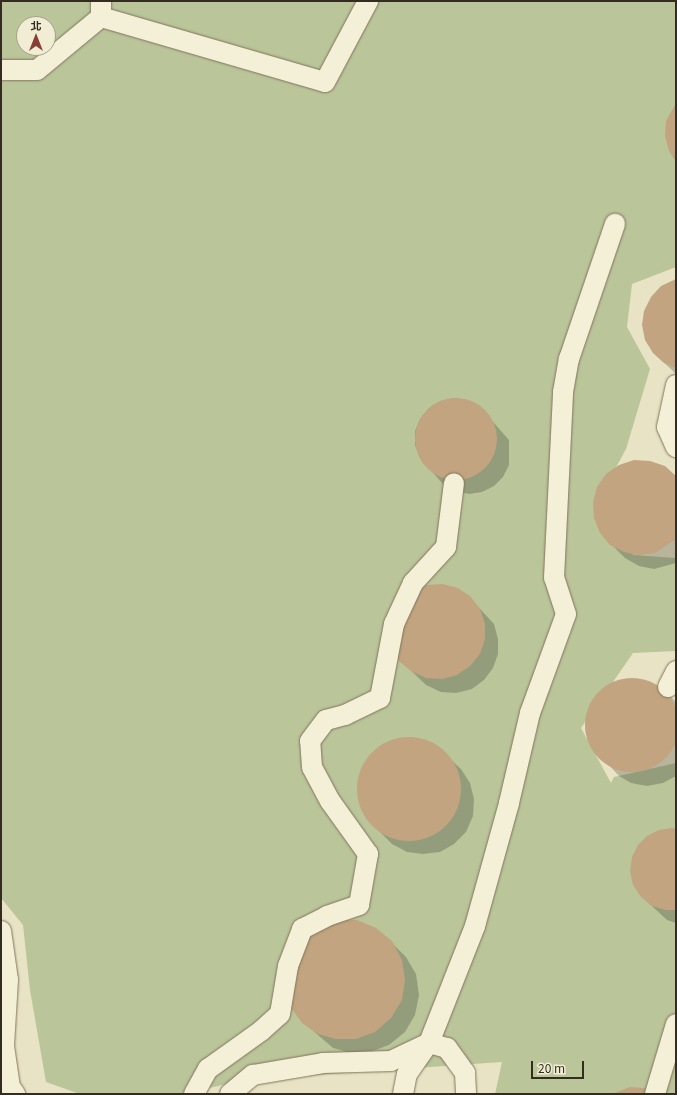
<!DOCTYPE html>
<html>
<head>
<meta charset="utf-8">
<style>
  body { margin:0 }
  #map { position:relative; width:677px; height:1095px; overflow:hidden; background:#e8e3c5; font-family:Georgia,"Noto Sans TC",serif }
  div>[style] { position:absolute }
  .green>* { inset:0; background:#bac59a }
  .shadow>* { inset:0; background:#0003 }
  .building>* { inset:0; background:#c2a480 }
  .round { border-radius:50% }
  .roads { filter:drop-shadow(0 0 1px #81755d) drop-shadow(0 0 1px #81755d) }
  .minor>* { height:20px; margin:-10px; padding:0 10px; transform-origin:10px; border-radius:10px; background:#f4efd7 }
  span { translate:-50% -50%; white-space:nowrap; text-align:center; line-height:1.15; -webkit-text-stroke:4px #f1ecd4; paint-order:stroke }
  .frame { position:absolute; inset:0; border:2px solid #332c1f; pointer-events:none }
  .north { position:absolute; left:16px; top:16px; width:40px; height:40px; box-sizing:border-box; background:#f1ecd4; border:1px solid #a59f8c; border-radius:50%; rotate:0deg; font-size:11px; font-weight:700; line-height:16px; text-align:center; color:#332c1f }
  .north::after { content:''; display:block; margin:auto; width:14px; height:18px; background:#893f35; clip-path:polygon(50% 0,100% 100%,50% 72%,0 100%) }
  .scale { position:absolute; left:531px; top:1061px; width:53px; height:18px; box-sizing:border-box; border:2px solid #332c1f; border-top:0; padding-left:5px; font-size:12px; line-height:14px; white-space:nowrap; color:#332c1f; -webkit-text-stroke:3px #f1ecd4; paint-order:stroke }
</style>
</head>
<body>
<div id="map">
  <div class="green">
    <div style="clip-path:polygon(evenodd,1px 1px,676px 1px,676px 97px,672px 126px,676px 131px,676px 267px,632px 284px,627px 327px,650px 369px,626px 449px,594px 508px,612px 543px,634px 555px,676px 558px,676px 651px,633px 653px,581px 728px,611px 783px,614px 777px,676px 763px,676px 1094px,495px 1094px,502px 1062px,245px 1080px,182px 1094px,80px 1094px,46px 1082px,30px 990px,23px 925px,1px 898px,1px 1px,24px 24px,48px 24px,48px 48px,24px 48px,24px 24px)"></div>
  </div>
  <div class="shadow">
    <div style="clip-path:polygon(676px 280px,676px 374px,653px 352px)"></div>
    <div style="clip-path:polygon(454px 398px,466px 400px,478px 405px,509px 440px,509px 465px,503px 477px,494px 486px,482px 492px,469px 494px,455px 491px,443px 484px,420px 458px,415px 445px,415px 431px,420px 419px,429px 408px,441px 401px)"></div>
    <div style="clip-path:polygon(676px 477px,676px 563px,654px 569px,639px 566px,625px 558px,611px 544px)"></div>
    <div style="clip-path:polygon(470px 598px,494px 624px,498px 639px,498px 654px,493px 668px,484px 680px,472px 689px,456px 693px,441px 692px,426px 685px,400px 660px)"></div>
    <div style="clip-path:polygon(634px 679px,650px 682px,664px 690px,676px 702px,676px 776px,663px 783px,647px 786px,631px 783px,619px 776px,595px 750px,588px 738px,587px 723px,590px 709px,597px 697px,607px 687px,620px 681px)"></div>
    <div style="clip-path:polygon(416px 738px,433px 743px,461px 769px,470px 783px,474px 799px,473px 816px,466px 832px,454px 844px,440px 852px,423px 854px,407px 852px,392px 844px,377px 829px,366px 817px,359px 802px,358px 785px,361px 769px,370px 755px,383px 744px,399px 739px)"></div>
    <div style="clip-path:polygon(676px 830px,676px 923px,667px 920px,642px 897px)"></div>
    <div style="clip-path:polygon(391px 942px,406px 957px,416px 974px,419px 995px,415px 1015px,405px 1032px,389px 1045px,370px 1052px,351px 1053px,333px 1048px,303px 1022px)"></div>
  </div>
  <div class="building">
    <div style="clip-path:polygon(676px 103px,676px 162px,669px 151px,665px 136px,666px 121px)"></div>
    <div style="clip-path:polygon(676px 279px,676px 368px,664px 363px,653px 353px,645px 340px,642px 325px,644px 311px,651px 297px,661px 286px)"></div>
    <div class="round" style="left:415px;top:398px;width:82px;height:82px"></div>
    <div style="clip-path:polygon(634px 460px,650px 461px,665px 466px,676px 476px,676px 539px,655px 553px,639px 555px,624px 552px,610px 545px,600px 533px,594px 518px,593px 502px,597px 487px,606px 474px,619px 465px)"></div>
    <div style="clip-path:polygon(443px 584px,458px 588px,471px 597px,480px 609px,485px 624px,485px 639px,480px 654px,470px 666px,457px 675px,442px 679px,426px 678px,411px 671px,399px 661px,392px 646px,412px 591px,427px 585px)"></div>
    <div class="round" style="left:585px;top:678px;width:94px;height:94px"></div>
    <div class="round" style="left:357px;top:737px;width:104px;height:104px"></div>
    <div style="clip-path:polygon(672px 828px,676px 829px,676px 910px,666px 910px,652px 906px,641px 897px,633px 885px,630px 871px,632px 857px,638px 845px,647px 836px,659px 830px)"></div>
    <div style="clip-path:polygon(336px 920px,357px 920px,376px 928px,392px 941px,402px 960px,405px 980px,402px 1000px,391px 1018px,375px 1032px,356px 1039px,336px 1039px,318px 1034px,302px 1023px,291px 1008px,302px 937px)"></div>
    <div style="clip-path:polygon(630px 1087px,644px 1088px,659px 1094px,612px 1094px)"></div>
  </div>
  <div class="roads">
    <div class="minor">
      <div style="left:101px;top:17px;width:233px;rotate:16.2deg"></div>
      <div style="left:325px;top:82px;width:92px;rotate:-62deg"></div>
      <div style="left:1px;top:70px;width:36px"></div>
      <div style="left:37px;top:70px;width:83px;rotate:-39.6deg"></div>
      <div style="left:101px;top:17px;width:16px;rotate:-90deg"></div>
      <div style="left:676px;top:385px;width:43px;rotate:102.1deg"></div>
      <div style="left:667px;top:427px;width:22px;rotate:66deg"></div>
      <div style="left:668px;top:687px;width:18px;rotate:-63deg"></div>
      <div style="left:1px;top:931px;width:49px;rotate:81.9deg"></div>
      <div style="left:8px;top:980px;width:66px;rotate:93.5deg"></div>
      <div style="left:4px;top:1046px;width:41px;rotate:81.7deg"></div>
      <div style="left:10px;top:1087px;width:9px;rotate:54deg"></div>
      <div style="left:194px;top:1094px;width:29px;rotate:-61deg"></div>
      <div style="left:208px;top:1069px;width:65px;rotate:-35.6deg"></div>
      <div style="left:261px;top:1031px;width:25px;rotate:-42deg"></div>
      <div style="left:280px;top:1014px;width:49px;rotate:-80.5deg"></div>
      <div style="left:288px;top:966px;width:40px;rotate:-69deg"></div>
      <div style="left:302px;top:929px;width:28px;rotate:-27deg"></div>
      <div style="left:327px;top:916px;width:34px;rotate:-19deg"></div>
      <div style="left:359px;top:905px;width:52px;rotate:-80deg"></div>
      <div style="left:368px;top:854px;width:65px;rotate:-125.6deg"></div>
      <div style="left:330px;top:801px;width:38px;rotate:-118deg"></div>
      <div style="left:312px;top:767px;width:26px;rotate:-94deg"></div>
      <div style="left:310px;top:741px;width:26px;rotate:-53deg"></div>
      <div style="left:326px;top:720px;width:20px;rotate:-15deg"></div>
      <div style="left:345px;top:715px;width:39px;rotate:-26deg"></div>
      <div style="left:380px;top:698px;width:75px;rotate:-79.3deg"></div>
      <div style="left:394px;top:624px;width:45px;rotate:-65.1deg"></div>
      <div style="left:413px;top:583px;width:49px;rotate:-47.5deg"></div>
      <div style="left:446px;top:547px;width:64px;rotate:-82.9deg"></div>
      <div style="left:230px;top:1094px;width:30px;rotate:-40deg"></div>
      <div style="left:253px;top:1075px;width:71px;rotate:-9.7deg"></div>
      <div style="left:323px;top:1063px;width:68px;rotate:-1.7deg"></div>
      <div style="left:391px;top:1061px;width:42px;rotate:-25.3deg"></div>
      <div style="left:429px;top:1043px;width:19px;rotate:16deg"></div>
      <div style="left:447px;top:1048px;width:31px;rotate:54deg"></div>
      <div style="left:465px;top:1073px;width:21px;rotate:87deg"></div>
      <div style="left:403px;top:1094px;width:20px;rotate:-79deg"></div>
      <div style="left:407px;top:1074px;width:38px;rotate:-55deg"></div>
      <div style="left:429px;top:1043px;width:126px;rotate:-68.5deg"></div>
      <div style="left:475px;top:926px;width:128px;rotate:-74.5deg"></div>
      <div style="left:509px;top:803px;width:92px;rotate:-76.9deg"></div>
      <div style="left:530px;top:713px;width:105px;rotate:-70deg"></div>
      <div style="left:566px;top:614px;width:38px;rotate:-108deg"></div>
      <div style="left:554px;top:578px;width:186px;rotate:-87.2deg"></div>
      <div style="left:563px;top:392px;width:34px;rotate:-80deg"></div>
      <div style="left:569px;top:359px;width:143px;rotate:-71.2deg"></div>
      <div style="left:655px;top:1094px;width:73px;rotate:-73.3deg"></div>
    </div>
  </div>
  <div class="frame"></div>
  <div class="north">北</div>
  <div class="scale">20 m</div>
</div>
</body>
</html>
